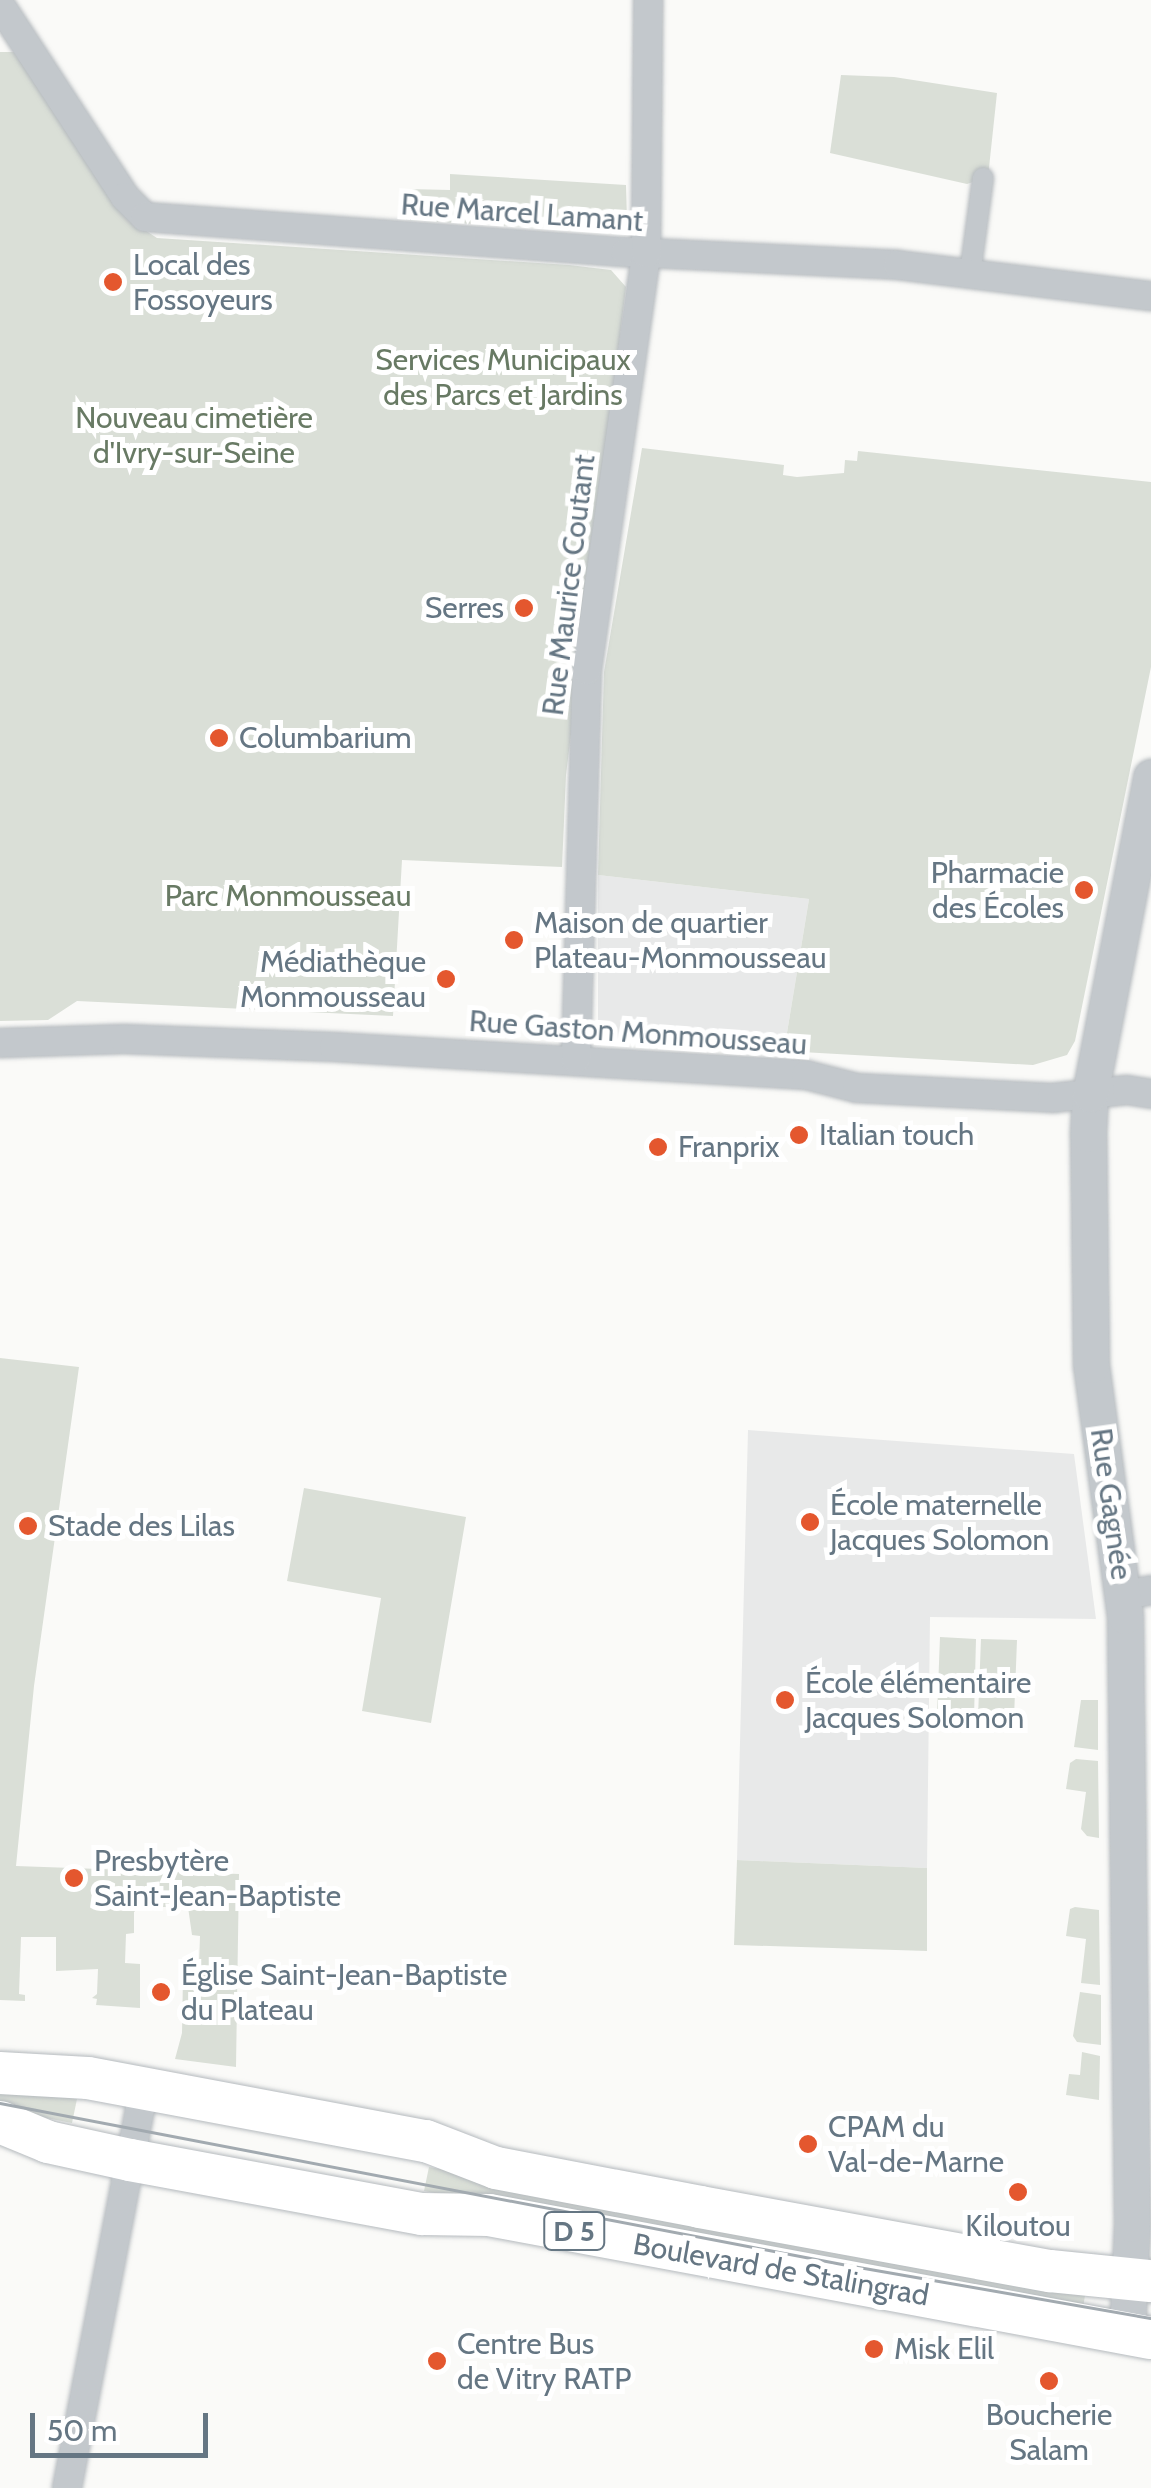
<!DOCTYPE html>
<html>
<head>
<meta charset="utf-8">
<style>
  body { margin:0 }
  #map { position:relative; width:1151px; height:2488px; overflow:hidden; background:#fafaf8; font-family:Cabin,sans-serif }
  div>[style] { position:absolute }
  .built>* { inset:0; background:#e8e9e9 }
  .green>* { inset:0; background:#dadfd7 }
  .roads { filter:drop-shadow(0 0 2px #b5babe) drop-shadow(0 0 2px #b5babe) }
  .pedestrian>* { height:20px; margin:-10px; padding:0 10px; transform-origin:10px; border-radius:10px; background:#c3c8cc }
  .minor>* { height:28px; margin:-14px; padding:0 14px; transform-origin:14px; border-radius:14px; background:#c3c8cc }
  .tertiary>* { height:35px; margin:-17.5px; padding:0 17.5px; transform-origin:17.5px; border-radius:17.5px; background:#c3c8cc }
  .primary>* { height:42px; margin:-21px; padding:0 21px; transform-origin:21px; border-radius:21px; background:#fff }
  .tram>* { height:2.5px; margin:-1.25px; padding:0 1.25px; transform-origin:1.25px; border-radius:1.25px; background:#a2aab0 }
  .dots>* { width:28px; height:28px; translate:-50% -50%; box-sizing:border-box; border:5px solid #fff; border-radius:50% }
  span { translate:-50% -50%; white-space:nowrap; text-align:center; line-height:1.15; -webkit-text-stroke:10px #fff; paint-order:stroke }
  .shield-label span { padding:2px 8px; background:#fff; border:2px solid; border-radius:8px; -webkit-text-stroke-width:0 }
  .shield-label { font-size:28px; color:#657683; font-weight:700 }
  .street-label { font-size:30px; color:#657683 }
  .poi-label { font-size:30px; color:#657683 }
  .left { translate:0 -50%; text-align:left }
  .right { translate:-100% -50%; text-align:right }
  .park-label { font-size:30px; color:#687a64 }
  .scale { position:absolute; left:30px; top:2413px; width:178px; height:45px; box-sizing:border-box; border:5px solid #657683; border-top:0; padding-left:12px; font-size:30px; line-height:35px; white-space:nowrap; color:#657683; -webkit-text-stroke:8px #fff; paint-order:stroke }
</style>
</head>
<body>
<div id="map">
  <div class="built">
    <div style="clip-path:polygon(598px 875px,809px 899px,784px 1051px,611px 1038px,598px 1023px)"></div>
    <div style="clip-path:polygon(748px 1430px,1074px 1454px,1096px 1619px,930px 1617px,927px 1868px,737px 1860px)"></div>
  </div>
  <div class="green">
    <div style="clip-path:polygon(0 52px,14px 52px,128px 219px,157px 238px,569px 265px,611px 270px,626px 287px,566px 775px,562px 867px,402px 860px,393px 1016px,77px 1001px,48px 1020px,0 1021px)"></div>
    <div style="clip-path:polygon(841px 75px,894px 77px,997px 93px,988px 177px,967px 184px,830px 153px)"></div>
    <div style="clip-path:polygon(450px 174px,626px 185px,627px 221px,614px 232px,406px 220px,408px 189px,450px 190px)"></div>
    <div style="clip-path:polygon(642px 448px,784px 465px,783px 475px,797px 477px,844px 473px,845px 460px,857px 461px,858px 451px,1151px 482px,1151px 667px,1075px 1041px,1067px 1055px,1033px 1065px,784px 1051px,809px 899px,598px 875px,604px 672px)"></div>
    <div style="clip-path:polygon(0 1358px,79px 1367px,34px 1686px,16px 1866px,239px 1874px,236px 2067px,175px 2059px,182px 2033px,183px 1975px,188px 1975px,188px 1965px,199px 1965px,200px 1936px,192px 1935px,188px 1907px,140px 1907px,134px 1912px,134px 1933px,126px 1934px,125px 1963px,140px 1964px,140px 2008px,96px 2005px,97px 1999px,92px 1998px,97px 1994px,98px 1969px,56px 1971px,56px 1937px,21px 1937px,19px 1994px,25px 1995px,25px 2001px,0 2000px)"></div>
    <div style="clip-path:polygon(304px 1488px,466px 1517px,431px 1723px,362px 1711px,381px 1598px,287px 1581px)"></div>
    <div style="clip-path:polygon(940px 1637px,976px 1639px,974px 1717px,937px 1716px)"></div>
    <div style="clip-path:polygon(981px 1639px,1017px 1640px,1014px 1718px,978px 1717px)"></div>
    <div style="clip-path:polygon(1081px 1700px,1098px 1700px,1098px 1750px,1074px 1747px)"></div>
    <div style="clip-path:polygon(1076px 1759px,1098px 1761px,1099px 1838px,1087px 1836px,1081px 1829px,1086px 1792px,1066px 1789px,1070px 1763px)"></div>
    <div style="clip-path:polygon(737px 1860px,927px 1868px,927px 1951px,734px 1945px)"></div>
    <div style="clip-path:polygon(1075px 1907px,1099px 1910px,1100px 1985px,1081px 1983px,1086px 1939px,1066px 1936px,1070px 1909px)"></div>
    <div style="clip-path:polygon(1080px 1992px,1101px 1995px,1101px 2045px,1077px 2042px,1073px 2036px)"></div>
    <div style="clip-path:polygon(1082px 2052px,1100px 2056px,1099px 2100px,1066px 2095px,1069px 2074px,1080px 2075px)"></div>
    <div style="clip-path:polygon(0 2084px,77px 2099px,72px 2123px,0 2109px)"></div>
    <div style="clip-path:polygon(429px 2167px,1086px 2290px,1082px 2313px,424px 2191px)"></div>
  </div>
  <div class="roads">
    <div class="pedestrian">
      <div style="left:970px;top:274px;width:97px;rotate:-82.3deg"></div>
    </div>
    <div class="minor">
      <div style="left:0;top:5px;width:229px;rotate:56.9deg"></div>
      <div style="left:125px;top:197px;width:28px;rotate:45deg"></div>
      <div style="left:145px;top:217px;width:482px;rotate:4.2deg"></div>
      <div style="left:626px;top:252px;width:272px;rotate:2.7deg"></div>
      <div style="left:898px;top:265px;width:255px;rotate:7deg"></div>
      <div style="left:0;top:1043px;width:124px;rotate:-1.8deg"></div>
      <div style="left:124px;top:1039px;width:210px;rotate:2.2deg"></div>
      <div style="left:334px;top:1047px;width:473px;rotate:3.4deg"></div>
      <div style="left:806px;top:1075px;width:53px;rotate:14.3deg"></div>
      <div style="left:857px;top:1088px;width:195px;rotate:2.9deg"></div>
      <div style="left:1052px;top:1098px;width:75px;rotate:-6.1deg"></div>
      <div style="left:1127px;top:1090px;width:24px;rotate:9deg"></div>
      <div style="left:576px;top:1059px;width:389px;rotate:-88.4deg"></div>
      <div style="left:587px;top:670px;width:421px;rotate:-81.9deg"></div>
      <div style="left:646px;top:253px;width:253px;rotate:-89.5deg"></div>
      <div style="left:1124px;top:1595px;width:27px;rotate:-10deg"></div>
      <div style="left:67px;top:2488px;width:406px;rotate:-79.1deg"></div>
    </div>
    <div class="tertiary">
      <div style="left:1127px;top:2334px;width:110px;rotate:-87.4deg"></div>
      <div style="left:1132px;top:2224px;width:608px;rotate:-90.66deg"></div>
      <div style="left:1125px;top:1616px;width:253px;rotate:-97.7deg"></div>
      <div style="left:1091px;top:1365px;width:231px;rotate:-90.7deg"></div>
      <div style="left:1088px;top:1134px;width:40px;rotate:-87.1deg"></div>
      <div style="left:1090px;top:1094px;width:323px;rotate:-79.1deg"></div>
    </div>
    <div class="primary">
      <div style="left:0;top:2073px;width:88px;rotate:3.3deg"></div>
      <div style="left:88px;top:2078px;width:344px;rotate:10.6deg"></div>
      <div style="left:426px;top:2141px;width:75px;rotate:21.1deg"></div>
      <div style="left:496px;top:2168px;width:208px;rotate:10.8deg"></div>
      <div style="left:700px;top:2207px;width:356px;rotate:10.4deg"></div>
      <div style="left:1050px;top:2271px;width:101px;rotate:5.7deg"></div>
      <div style="left:0;top:2122px;width:52px;rotate:22.6deg"></div>
      <div style="left:48px;top:2142px;width:84px;rotate:12.4deg"></div>
      <div style="left:130px;top:2160px;width:297px;rotate:10.5deg"></div>
      <div style="left:422px;top:2214px;width:67px;rotate:0.9deg"></div>
      <div style="left:489px;top:2215px;width:673px;rotate:10.53deg"></div>
    </div>
  </div>
  <div class="tram">
    <div style="left:0;top:2103px;width:862px;rotate:10.83deg"></div>
    <div style="left:847px;top:2265px;width:309px;rotate:9.9deg"></div>
  </div>
  <div class="dots">
    <div style="left:113px;top:282px;background:#e4572e"></div>
    <div style="left:524px;top:608px;background:#e4572e"></div>
    <div style="left:219px;top:738px;background:#e4572e"></div>
    <div style="left:1084px;top:890px;background:#e4572e"></div>
    <div style="left:514px;top:940px;background:#e4572e"></div>
    <div style="left:446px;top:979px;background:#e4572e"></div>
    <div style="left:799px;top:1135px;background:#e4572e"></div>
    <div style="left:658px;top:1147px;background:#e4572e"></div>
    <div style="left:810px;top:1522px;background:#e4572e"></div>
    <div style="left:28px;top:1526px;background:#e4572e"></div>
    <div style="left:785px;top:1700px;background:#e4572e"></div>
    <div style="left:74px;top:1878px;background:#e4572e"></div>
    <div style="left:161px;top:1992px;background:#e4572e"></div>
    <div style="left:808px;top:2144px;background:#e4572e"></div>
    <div style="left:1018px;top:2192px;background:#e4572e"></div>
    <div style="left:874px;top:2349px;background:#e4572e"></div>
    <div style="left:437px;top:2361px;background:#e4572e"></div>
    <div style="left:1049px;top:2381px;background:#e4572e"></div>
  </div>
  <div class="shield-label">
    <span style="left:574px;top:2231px">D 5</span>
  </div>
  <div class="street-label">
    <span style="left:522px;top:213px;rotate:4deg">Rue Marcel Lamant</span>
    <span style="left:569px;top:585px;rotate:-83deg">Rue Maurice Coutant</span>
    <span style="left:638px;top:1033px;rotate:4deg">Rue Gaston Monmousseau</span>
    <span style="left:1111px;top:1504px;rotate:82deg">Rue Gagnée</span>
    <span style="left:781px;top:2270px;rotate:10deg">Boulevard de Stalingrad</span>
  </div>
  <div class="poi-label">
    <span class="left" style="left:133px;top:282px">Local des<br>Fossoyeurs</span>
    <span class="right" style="left:504px;top:608px">Serres</span>
    <span class="left" style="left:239px;top:738px">Columbarium</span>
    <span class="right" style="left:1064px;top:890px">Pharmacie<br>des Écoles</span>
    <span class="left" style="left:534px;top:940px">Maison de quartier<br>Plateau-Monmousseau</span>
    <span class="right" style="left:426px;top:979px">Médiathèque<br>Monmousseau</span>
    <span class="left" style="left:819px;top:1135px">Italian touch</span>
    <span class="left" style="left:678px;top:1147px">Franprix</span>
    <span class="left" style="left:830px;top:1522px">École maternelle<br>Jacques Solomon</span>
    <span class="left" style="left:48px;top:1526px">Stade des Lilas</span>
    <span class="left" style="left:805px;top:1700px">École élémentaire<br>Jacques Solomon</span>
    <span class="left" style="left:94px;top:1878px">Presbytère<br>Saint-Jean-Baptiste</span>
    <span class="left" style="left:181px;top:1992px">Église Saint-Jean-Baptiste<br>du Plateau</span>
    <span class="left" style="left:828px;top:2144px">CPAM du<br>Val-de-Marne</span>
    <span style="left:1018px;top:2226px">Kiloutou</span>
    <span class="left" style="left:457px;top:2361px">Centre Bus<br>de Vitry RATP</span>
    <span class="left" style="left:894px;top:2349px">Misk Elil</span>
    <span style="left:1049px;top:2432px">Boucherie<br>Salam</span>
  </div>
  <div class="park-label">
    <span style="left:503px;top:377px">Services Municipaux<br>des Parcs et Jardins</span>
    <span style="left:194px;top:435px">Nouveau cimetière<br>d'Ivry-sur-Seine</span>
    <span style="left:288px;top:896px">Parc Monmousseau</span>
  </div>
  <div class="scale">50 m</div>
</div>
</body>
</html>
